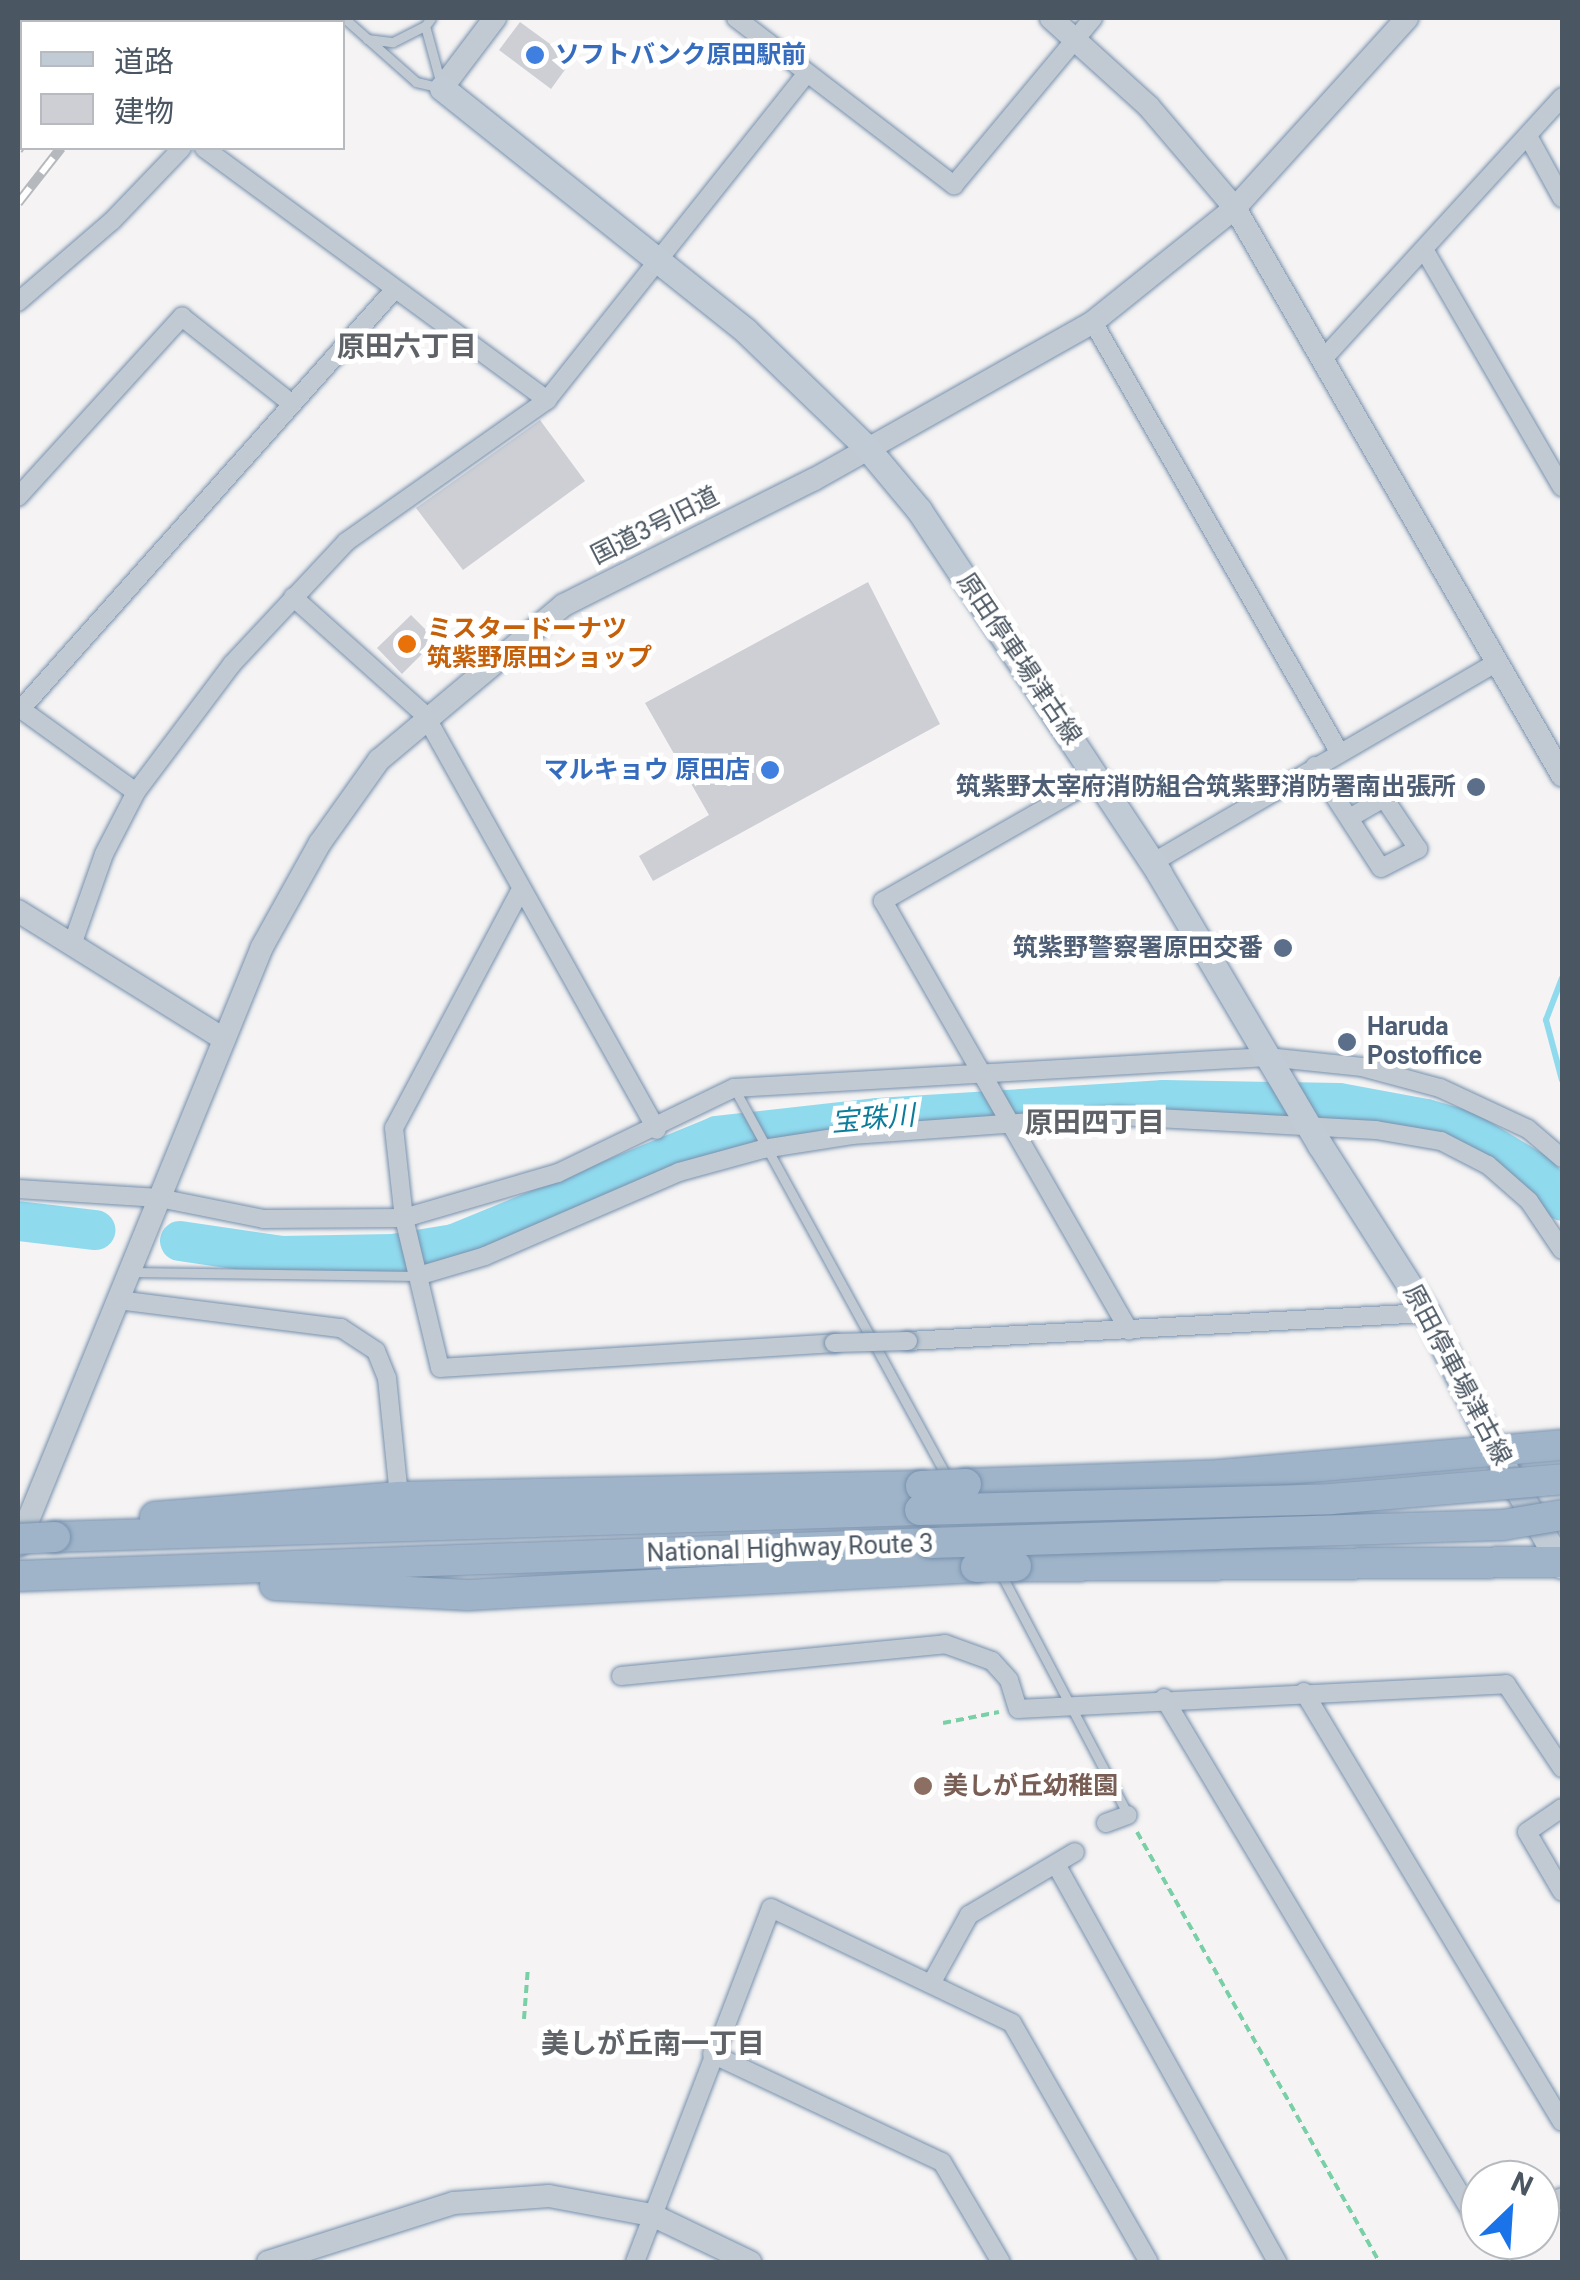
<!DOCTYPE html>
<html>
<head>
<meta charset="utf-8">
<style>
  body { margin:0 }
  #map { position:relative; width:1580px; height:2280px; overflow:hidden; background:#f5f3f3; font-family:Roboto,"Noto Sans JP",sans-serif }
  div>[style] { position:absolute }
  .stream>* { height:6px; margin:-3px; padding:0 3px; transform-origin:3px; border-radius:3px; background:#90daee }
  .river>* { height:40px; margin:-20px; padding:0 20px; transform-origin:20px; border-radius:20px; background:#90daee }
  .building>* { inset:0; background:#cdcfd5 }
  .path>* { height:4px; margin-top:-2px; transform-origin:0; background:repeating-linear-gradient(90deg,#7ad0a6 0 8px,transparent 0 13px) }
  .roads { filter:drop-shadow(0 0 2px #7690ad) drop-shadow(0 0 2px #7690ad) }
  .service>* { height:9px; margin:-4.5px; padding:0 4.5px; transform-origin:4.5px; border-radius:4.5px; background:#c1cad2 }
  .minor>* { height:18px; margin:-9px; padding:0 9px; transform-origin:9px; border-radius:9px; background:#c1cad2 }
  .tertiary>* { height:22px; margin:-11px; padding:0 11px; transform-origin:11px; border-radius:11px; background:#c1cad2 }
  .secondary>* { height:25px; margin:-12.5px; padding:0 12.5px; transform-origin:12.5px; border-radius:12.5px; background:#c1cbd6 }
  .trunk>* { height:30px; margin:-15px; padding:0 15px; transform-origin:15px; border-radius:15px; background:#9fb4c9 }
  .rail>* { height:10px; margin-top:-5px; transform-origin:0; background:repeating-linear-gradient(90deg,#fff 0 19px,#b5b8bd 0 38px); box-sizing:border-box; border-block:2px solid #b5b8bd }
  .bridges { filter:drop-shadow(0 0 2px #7690ad) drop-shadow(0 0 2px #7690ad) }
  .minor-bridge>* { height:18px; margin:-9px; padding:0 9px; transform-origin:9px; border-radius:9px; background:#c1cad2 }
  .trunk-bridge>* { height:30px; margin:-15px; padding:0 15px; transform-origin:15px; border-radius:15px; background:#9fb4c9 }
  .dots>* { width:28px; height:28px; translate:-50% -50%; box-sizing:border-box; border:5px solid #fff; border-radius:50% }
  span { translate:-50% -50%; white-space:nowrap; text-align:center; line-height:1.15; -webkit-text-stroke:10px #fff; paint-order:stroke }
  .shop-label { font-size:25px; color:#366cbe; font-weight:700 }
  .left { translate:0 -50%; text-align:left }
  .right { translate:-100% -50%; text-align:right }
  .street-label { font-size:25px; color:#4a5661 }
  .food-label { font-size:25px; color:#c56008; font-weight:700 }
  .service-label { font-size:25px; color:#4e5e75; font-weight:700 }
  .education-label { font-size:25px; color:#785e54; font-weight:700 }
  .neighbourhood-label { font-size:28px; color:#5f6368; font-weight:700 }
  .water-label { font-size:28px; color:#0c7c9b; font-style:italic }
  .frame { position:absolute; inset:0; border:20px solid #4a5661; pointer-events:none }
  .legend { position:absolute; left:20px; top:20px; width:325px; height:130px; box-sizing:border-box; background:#fff; border:2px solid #b7bbc0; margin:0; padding:12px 18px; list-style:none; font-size:30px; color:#4a5661 }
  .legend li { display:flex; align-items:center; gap:20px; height:50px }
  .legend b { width:50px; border:2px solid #b7bbc0 }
  .north { position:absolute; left:1460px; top:2160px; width:100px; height:100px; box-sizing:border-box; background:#fff; border:2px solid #b7bbc0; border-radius:50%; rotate:25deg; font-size:28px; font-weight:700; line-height:40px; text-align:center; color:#4a5661 }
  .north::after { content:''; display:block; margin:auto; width:35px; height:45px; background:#1a73e8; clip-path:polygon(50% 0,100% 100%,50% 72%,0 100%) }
</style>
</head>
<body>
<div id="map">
  <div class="stream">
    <div style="left:1562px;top:978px;width:45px;rotate:110.9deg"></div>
    <div style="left:1546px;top:1020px;width:62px;rotate:75.1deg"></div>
  </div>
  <div class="river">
    <div style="left:18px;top:1221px;width:78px;rotate:6.7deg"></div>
    <div style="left:180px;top:1241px;width:102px;rotate:8.4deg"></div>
    <div style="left:281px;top:1256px;width:112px;rotate:-1deg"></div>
    <div style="left:393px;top:1254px;width:62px;rotate:-9.3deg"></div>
    <div style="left:454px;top:1244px;width:284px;rotate:-22.3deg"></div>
    <div style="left:717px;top:1136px;width:162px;rotate:-6.4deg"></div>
    <div style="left:878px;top:1118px;width:287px;rotate:-3.6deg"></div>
    <div style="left:1164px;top:1100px;width:175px;rotate:1deg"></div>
    <div style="left:1339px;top:1103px;width:88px;rotate:10.4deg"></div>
    <div style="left:1426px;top:1119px;width:43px;rotate:16.3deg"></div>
    <div style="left:1467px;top:1131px;width:81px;rotate:31.3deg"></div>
    <div style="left:1536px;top:1173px;width:38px;rotate:47deg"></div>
  </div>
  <div class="building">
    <div style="clip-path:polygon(520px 22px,572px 60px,551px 89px,499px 50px)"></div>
    <div style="clip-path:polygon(540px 420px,585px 481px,463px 570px,416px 508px)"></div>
    <div style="clip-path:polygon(868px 582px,940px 724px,653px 881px,639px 856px,709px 815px,645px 703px)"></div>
    <div style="clip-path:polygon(411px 615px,436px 640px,402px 674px,377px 648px)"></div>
  </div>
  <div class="path">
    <div style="left:943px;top:1723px;width:57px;rotate:-11.1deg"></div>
    <div style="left:1137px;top:1832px;width:493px;rotate:60.6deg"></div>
    <div style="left:524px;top:2019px;width:52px;rotate:-85.6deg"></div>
  </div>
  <div class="roads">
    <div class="service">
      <div style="left:344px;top:18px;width:96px;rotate:41.6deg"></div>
      <div style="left:416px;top:82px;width:27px;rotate:13deg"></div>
      <div style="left:442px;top:88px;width:64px;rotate:-105.3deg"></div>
      <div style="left:425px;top:26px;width:10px;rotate:-53deg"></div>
      <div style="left:367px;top:39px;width:26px;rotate:7deg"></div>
      <div style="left:393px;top:42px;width:36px;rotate:-27deg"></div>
      <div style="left:734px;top:1088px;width:443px;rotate:61.3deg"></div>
      <div style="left:131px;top:1272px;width:287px;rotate:0.8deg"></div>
      <div style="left:1001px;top:1574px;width:272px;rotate:62.2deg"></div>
    </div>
    <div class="minor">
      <div style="left:736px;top:18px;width:275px;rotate:37.5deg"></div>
      <div style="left:954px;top:185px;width:217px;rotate:-50.2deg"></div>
      <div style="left:1528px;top:136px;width:71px;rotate:61.3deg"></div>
      <div style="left:204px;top:148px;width:426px;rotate:36.3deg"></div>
      <div style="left:1425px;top:251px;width:273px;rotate:59.9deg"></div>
      <div style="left:18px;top:302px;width:124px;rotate:-40.8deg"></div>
      <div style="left:112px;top:221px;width:101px;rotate:-46.2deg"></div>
      <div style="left:1093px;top:322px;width:495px;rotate:60.2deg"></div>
      <div style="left:1323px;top:359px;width:355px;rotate:-47.6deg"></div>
      <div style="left:18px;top:497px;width:244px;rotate:-47.7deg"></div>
      <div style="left:182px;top:317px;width:140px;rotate:38.3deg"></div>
      <div style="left:293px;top:597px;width:177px;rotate:41.8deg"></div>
      <div style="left:425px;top:715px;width:475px;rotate:60.8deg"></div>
      <div style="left:18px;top:707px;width:145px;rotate:35.8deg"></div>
      <div style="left:21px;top:709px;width:562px;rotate:-48.32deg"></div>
      <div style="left:1315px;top:766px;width:121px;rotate:57.1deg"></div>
      <div style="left:1381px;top:868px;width:42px;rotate:-27.2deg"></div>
      <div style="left:1418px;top:849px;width:61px;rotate:-123.7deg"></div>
      <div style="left:1384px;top:798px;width:39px;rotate:150deg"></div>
      <div style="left:1098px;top:778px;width:248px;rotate:150.2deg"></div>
      <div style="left:883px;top:901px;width:495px;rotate:60.2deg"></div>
      <div style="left:1152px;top:863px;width:399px;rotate:-30.2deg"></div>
      <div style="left:519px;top:893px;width:266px;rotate:118deg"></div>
      <div style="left:394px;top:1128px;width:91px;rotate:83.7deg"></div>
      <div style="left:404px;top:1218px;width:154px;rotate:76.5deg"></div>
      <div style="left:440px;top:1368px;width:395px;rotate:-3.6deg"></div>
      <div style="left:72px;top:945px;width:96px;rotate:-70.6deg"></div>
      <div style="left:104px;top:854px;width:70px;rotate:-62.7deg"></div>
      <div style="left:136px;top:792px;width:160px;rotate:-53.1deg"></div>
      <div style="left:232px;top:664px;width:167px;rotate:-46.9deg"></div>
      <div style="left:346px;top:542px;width:246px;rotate:-35.2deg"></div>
      <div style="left:547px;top:400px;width:414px;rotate:-51.5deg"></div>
      <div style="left:18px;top:1189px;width:141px;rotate:3.7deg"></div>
      <div style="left:159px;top:1198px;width:107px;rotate:11.3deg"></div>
      <div style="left:264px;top:1219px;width:140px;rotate:-0.4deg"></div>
      <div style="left:404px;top:1218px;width:160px;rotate:-16.3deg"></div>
      <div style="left:558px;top:1173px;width:195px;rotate:-25.8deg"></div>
      <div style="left:734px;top:1088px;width:534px;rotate:-3.33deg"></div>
      <div style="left:1267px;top:1057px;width:96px;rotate:6deg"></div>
      <div style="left:1362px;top:1067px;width:81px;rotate:15.1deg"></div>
      <div style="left:1440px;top:1088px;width:97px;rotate:25deg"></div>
      <div style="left:1528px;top:1129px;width:45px;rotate:40.5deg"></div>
      <div style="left:418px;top:1276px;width:70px;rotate:-16.6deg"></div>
      <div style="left:485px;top:1256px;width:211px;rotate:-23.4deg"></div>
      <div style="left:679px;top:1172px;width:87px;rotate:-15.3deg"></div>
      <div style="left:763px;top:1149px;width:90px;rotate:-8.9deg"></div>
      <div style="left:852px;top:1135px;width:268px;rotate:-4.1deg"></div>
      <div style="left:1119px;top:1116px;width:257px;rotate:3.1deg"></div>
      <div style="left:1376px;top:1130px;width:66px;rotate:9.6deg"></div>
      <div style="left:1441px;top:1141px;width:53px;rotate:27.1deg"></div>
      <div style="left:1488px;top:1165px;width:55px;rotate:41.3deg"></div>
      <div style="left:1529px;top:1201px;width:59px;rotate:56deg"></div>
      <div style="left:118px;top:1300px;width:225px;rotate:7.2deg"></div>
      <div style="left:341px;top:1328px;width:42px;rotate:33.3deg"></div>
      <div style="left:376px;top:1351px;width:29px;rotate:68deg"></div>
      <div style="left:387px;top:1378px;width:120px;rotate:84.2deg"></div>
      <div style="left:908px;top:1341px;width:520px;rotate:-3.09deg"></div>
      <div style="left:621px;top:1676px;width:326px;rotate:-5.6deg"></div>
      <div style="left:945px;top:1644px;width:50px;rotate:19.9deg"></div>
      <div style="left:992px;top:1661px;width:25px;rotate:48deg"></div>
      <div style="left:1009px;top:1680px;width:30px;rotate:73deg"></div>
      <div style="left:1018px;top:1709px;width:489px;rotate:-2.9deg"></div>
      <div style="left:1506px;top:1684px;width:101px;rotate:56.3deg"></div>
      <div style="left:1304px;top:1692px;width:501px;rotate:59.04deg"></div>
      <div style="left:1164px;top:1698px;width:616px;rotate:59.15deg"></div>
      <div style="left:1562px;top:1808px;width:42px;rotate:145.6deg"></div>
      <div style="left:1527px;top:1832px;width:69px;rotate:59.7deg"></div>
      <div style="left:1106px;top:1823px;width:23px;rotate:-20deg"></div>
      <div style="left:1058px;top:1868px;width:451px;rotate:60.9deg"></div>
      <div style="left:932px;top:1982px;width:77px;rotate:-61.1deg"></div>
      <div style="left:969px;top:1915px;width:123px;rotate:-30.7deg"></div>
      <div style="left:712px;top:2054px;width:254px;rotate:25.2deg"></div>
      <div style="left:942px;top:2162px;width:116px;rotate:59.5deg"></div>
      <div style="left:1540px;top:2206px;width:24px;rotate:-22deg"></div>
      <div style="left:635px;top:2262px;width:379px;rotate:-69deg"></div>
      <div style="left:771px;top:1908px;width:267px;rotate:25.5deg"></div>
      <div style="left:1012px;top:2023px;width:275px;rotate:60.2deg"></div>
    </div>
    <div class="tertiary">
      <div style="left:1051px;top:18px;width:132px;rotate:42.2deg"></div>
      <div style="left:1149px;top:107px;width:133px;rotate:49.6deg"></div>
      <div style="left:1235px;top:208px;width:655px;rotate:60.03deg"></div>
      <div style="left:442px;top:88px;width:88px;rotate:-52.9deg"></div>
      <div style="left:18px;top:911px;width:243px;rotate:31.9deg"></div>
      <div style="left:18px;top:1545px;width:646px;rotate:-67.8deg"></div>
      <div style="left:262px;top:947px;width:119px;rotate:-60.9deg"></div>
      <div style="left:320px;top:843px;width:102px;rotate:-54.6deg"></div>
      <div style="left:379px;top:760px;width:241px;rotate:-40deg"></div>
      <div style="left:564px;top:605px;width:279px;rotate:-26.7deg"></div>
      <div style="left:813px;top:480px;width:322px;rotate:-29.4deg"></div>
      <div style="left:1093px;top:322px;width:182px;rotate:-38.8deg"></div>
      <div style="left:1235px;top:208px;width:256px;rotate:-47.8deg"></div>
      <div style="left:268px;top:2262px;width:195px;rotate:-17.6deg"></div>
      <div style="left:454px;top:2203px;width:95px;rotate:-4.2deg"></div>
      <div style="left:549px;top:2196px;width:105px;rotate:10.5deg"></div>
      <div style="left:652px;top:2215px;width:109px;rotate:25.6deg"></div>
    </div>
    <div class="secondary">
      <div style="left:442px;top:88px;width:389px;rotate:38.6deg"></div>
      <div style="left:746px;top:331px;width:170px;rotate:44deg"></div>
      <div style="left:868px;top:449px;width:80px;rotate:50.1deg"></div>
      <div style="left:919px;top:510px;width:435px;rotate:56.5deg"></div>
      <div style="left:1159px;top:873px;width:316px;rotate:59.4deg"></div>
      <div style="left:1320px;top:1145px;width:199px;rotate:57.5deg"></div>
      <div style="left:1427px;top:1313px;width:154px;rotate:63.8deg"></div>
      <div style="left:1495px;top:1451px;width:133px;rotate:59.8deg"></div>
    </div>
    <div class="trunk">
      <div style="left:966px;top:1484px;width:254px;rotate:-2deg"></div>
      <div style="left:1220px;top:1475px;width:343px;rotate:-5deg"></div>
      <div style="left:155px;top:1517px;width:245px;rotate:-4.7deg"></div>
      <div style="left:399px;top:1497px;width:522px;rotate:-1.21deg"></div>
      <div style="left:55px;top:1537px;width:865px;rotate:-1.79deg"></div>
      <div style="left:1016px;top:1566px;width:546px;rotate:-0.42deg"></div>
      <div style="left:18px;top:1576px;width:914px;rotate:-2.07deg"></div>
      <div style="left:275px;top:1585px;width:193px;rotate:3deg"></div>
      <div style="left:468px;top:1595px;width:509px;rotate:-3.15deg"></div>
    </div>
  </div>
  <div class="rail">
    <div style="left:115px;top:22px;width:6px;rotate:-45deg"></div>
    <div style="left:156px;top:22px;width:6px;rotate:-45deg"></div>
    <div style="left:18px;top:150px;width:7px;rotate:-56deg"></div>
    <div style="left:18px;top:203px;width:70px;rotate:-52deg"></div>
  </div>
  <div class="bridges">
    <div class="minor-bridge">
      <div style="left:834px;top:1343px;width:74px;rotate:-1.5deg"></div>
    </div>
    <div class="trunk-bridge">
      <div style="left:921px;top:1486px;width:45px;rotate:-2.5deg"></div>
      <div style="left:920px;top:1510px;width:411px;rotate:-1.5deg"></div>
      <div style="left:1331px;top:1499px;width:232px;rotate:-4.9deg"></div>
      <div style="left:18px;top:1539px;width:37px;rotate:-3deg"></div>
      <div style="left:931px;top:1543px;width:572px;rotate:-1.8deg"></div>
      <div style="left:1503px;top:1525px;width:60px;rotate:-9.6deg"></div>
      <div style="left:976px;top:1567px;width:40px;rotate:-1.4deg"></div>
    </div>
  </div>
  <div class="dots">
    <div style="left:535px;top:55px;background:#3f7fe0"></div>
    <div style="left:407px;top:644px;background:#e8710a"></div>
    <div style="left:770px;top:770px;background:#3f7fe0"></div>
    <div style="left:1476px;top:787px;background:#5c6f8a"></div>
    <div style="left:1283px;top:948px;background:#5c6f8a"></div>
    <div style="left:1347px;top:1042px;background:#5c6f8a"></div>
    <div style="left:923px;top:1786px;background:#8d6e63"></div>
  </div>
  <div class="shop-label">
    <span class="left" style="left:555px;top:55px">ソフトバンク原田駅前</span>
    <span class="right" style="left:750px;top:770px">マルキョウ 原田店</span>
  </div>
  <div class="street-label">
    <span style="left:655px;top:526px;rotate:-27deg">国道3号旧道</span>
    <span style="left:1019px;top:659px;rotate:56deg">原田停車場津古線</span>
    <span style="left:1457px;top:1375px;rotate:62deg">原田停車場津古線</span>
    <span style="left:790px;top:1549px;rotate:-2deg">National Highway Route 3</span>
  </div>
  <div class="food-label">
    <span class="left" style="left:427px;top:644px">ミスタードーナツ<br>筑紫野原田ショップ</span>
  </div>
  <div class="service-label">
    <span class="right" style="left:1456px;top:787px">筑紫野太宰府消防組合筑紫野消防署南出張所</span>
    <span class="right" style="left:1263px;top:948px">筑紫野警察署原田交番</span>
    <span class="left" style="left:1367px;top:1042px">Haruda<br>Postoffice</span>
  </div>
  <div class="education-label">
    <span class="left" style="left:943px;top:1786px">美しが丘幼稚園</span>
  </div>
  <div class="neighbourhood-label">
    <span style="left:407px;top:347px">原田六丁目</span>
    <span style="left:1095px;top:1123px">原田四丁目</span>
    <span style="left:653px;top:2044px">美しが丘南一丁目</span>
  </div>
  <div class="water-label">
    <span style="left:873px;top:1119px;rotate:-5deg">宝珠川</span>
  </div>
  <div class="frame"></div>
  <ul class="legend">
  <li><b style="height:12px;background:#c1cbd6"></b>道路</li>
  <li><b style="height:28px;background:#cdcfd5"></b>建物</li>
  </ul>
  <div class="north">N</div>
</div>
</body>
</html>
